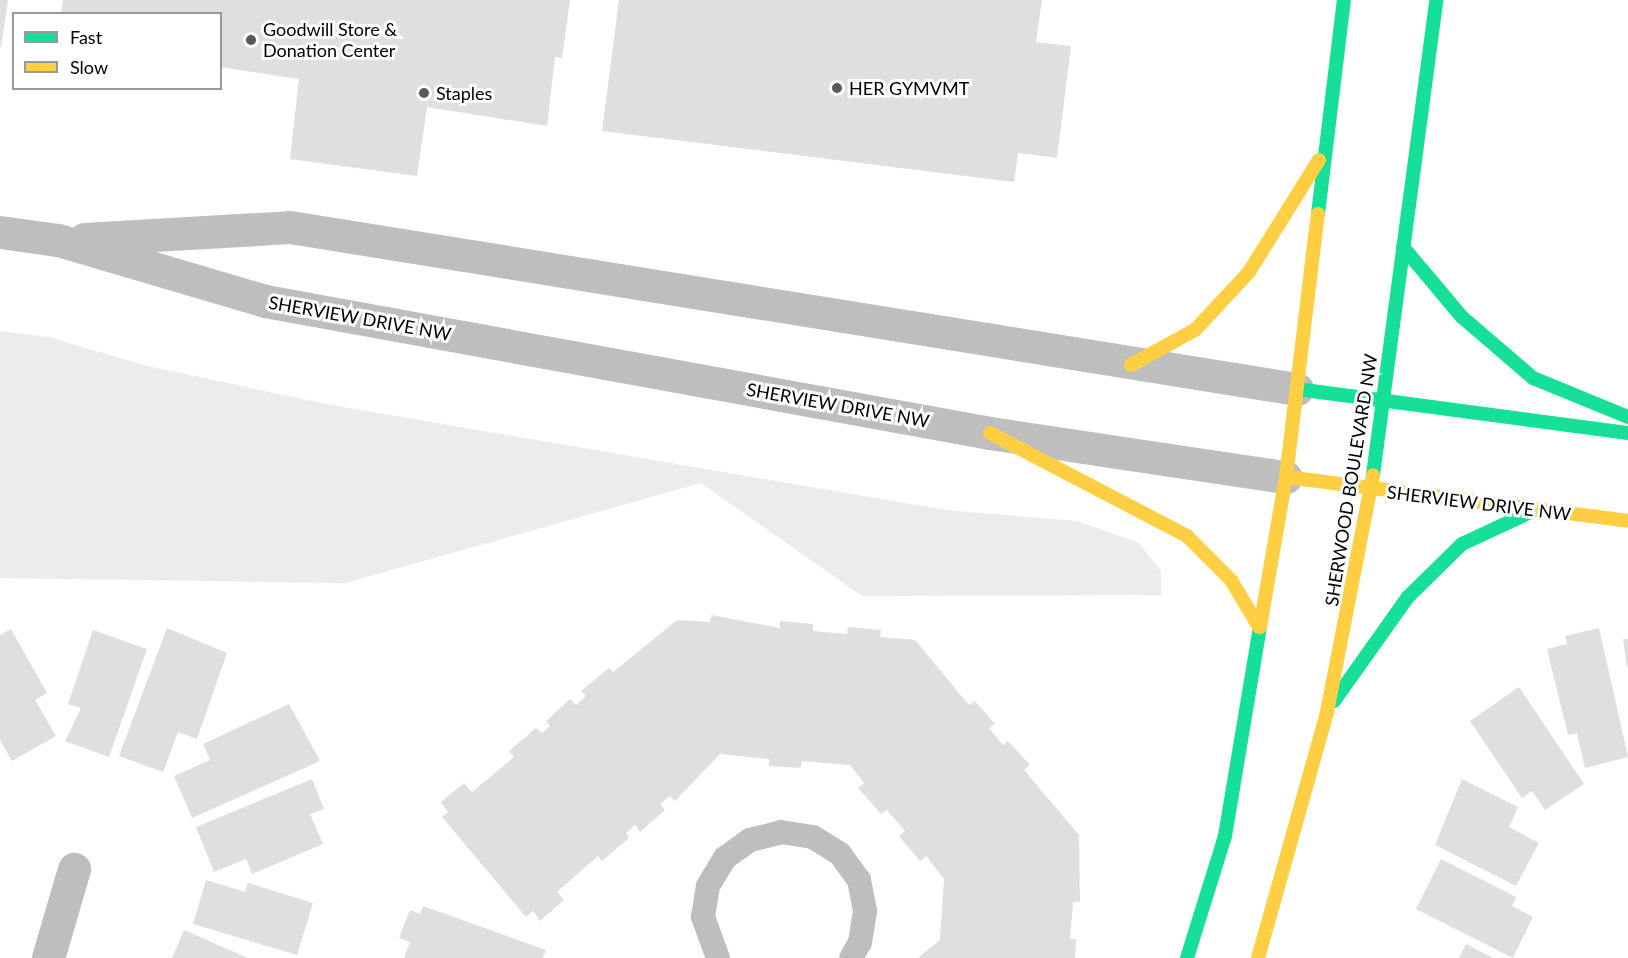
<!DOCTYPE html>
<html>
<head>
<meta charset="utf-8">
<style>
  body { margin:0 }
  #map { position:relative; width:1628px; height:958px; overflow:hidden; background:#fff; font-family:Lato,sans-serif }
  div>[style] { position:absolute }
  .green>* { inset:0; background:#ececec }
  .building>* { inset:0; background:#dfdfdf }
  .lane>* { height:24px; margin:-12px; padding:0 12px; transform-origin:12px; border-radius:12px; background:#bebebe }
  .street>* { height:33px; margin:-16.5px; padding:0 16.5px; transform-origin:16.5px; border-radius:16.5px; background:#bebebe }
  .fast>* { height:14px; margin:-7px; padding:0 7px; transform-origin:7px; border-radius:7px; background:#16e098 }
  .slow>* { height:14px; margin:-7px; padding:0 7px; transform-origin:7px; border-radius:7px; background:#ffcf43 }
  .dots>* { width:16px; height:16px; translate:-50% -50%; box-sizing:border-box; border:3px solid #fff; border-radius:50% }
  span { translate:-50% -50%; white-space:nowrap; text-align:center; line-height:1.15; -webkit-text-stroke:6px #fff; paint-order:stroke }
  .poi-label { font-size:18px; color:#000 }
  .left { translate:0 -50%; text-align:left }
  .street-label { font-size:18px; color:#000 }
  .legend { position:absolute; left:12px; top:12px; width:210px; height:78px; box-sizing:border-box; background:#fff; border:2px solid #999; margin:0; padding:8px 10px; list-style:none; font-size:18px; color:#000 }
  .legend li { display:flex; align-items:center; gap:12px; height:30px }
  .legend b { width:30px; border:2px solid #999 }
</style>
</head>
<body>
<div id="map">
  <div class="green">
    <div style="clip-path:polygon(0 331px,48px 337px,148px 366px,326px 404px,946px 510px,1077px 521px,1139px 543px,1161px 571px,1161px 595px,862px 596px,701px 483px,345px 583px,0 578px)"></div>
  </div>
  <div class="building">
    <div style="clip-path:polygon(0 0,8px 0,1px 47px,0 47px)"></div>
    <div style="clip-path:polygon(63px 0,570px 0,562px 58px,555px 57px,547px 126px,427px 107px,417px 176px,290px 159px,299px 79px,220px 67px,220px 14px,61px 14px)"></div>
    <div style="clip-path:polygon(619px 0,1042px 0,1036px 42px,1071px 46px,1057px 158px,1018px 153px,1014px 182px,602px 131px)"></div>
    <div style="clip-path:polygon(711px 615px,780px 628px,780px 621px,813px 624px,813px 631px,847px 634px,848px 627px,881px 630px,880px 637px,915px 640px,969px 705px,975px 701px,995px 724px,989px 728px,1003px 745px,1008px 741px,1030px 765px,1024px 770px,1079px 835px,1080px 902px,1073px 902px,1070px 939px,1076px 939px,1075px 958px,918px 958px,940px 940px,944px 879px,926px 856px,920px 861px,899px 836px,905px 831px,887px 810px,881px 814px,858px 788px,864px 783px,850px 765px,802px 761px,801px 768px,769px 766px,769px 759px,720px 754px,675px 801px,670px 796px,660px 804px,665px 810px,640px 832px,635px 825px,626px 833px,629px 838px,602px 861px,598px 856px,557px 892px,564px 900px,540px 921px,533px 911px,526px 917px,442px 817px,448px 812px,441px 802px,464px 783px,472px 792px,514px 757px,509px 751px,536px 728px,542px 733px,550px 726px,546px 721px,570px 699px,576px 705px,586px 696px,581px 691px,609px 668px,613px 672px,677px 620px,710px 622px)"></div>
    <div style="clip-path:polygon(167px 628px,227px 653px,197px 739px,178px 732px,163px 772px,119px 756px)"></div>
    <div style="clip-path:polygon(1599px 628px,1628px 757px,1585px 768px,1577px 733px,1568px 735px,1547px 649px,1567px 644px,1565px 636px)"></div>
    <div style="clip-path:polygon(11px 629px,47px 693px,35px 700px,56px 736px,12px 761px,0 740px,0 635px)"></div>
    <div style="clip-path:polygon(93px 630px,147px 649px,109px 757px,65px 741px,81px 708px,68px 704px)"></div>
    <div style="clip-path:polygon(1623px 639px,1628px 639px,1628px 668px,1627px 668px)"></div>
    <div style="clip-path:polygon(1519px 687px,1584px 784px,1545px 810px,1532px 791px,1522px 798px,1470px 721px)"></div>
    <div style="clip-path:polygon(289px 704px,320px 761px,192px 818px,174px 776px,210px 760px,203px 744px)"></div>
    <div style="clip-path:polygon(312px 779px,324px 809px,310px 814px,323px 844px,252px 874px,246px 859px,214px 872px,196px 827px)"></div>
    <div style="clip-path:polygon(1462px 779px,1518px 807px,1509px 827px,1539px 843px,1516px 886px,1435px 845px)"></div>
    <div style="clip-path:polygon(1441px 859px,1516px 897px,1512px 906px,1533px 917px,1513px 958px,1416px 909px)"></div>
    <div style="clip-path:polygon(206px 880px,245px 892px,248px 883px,313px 903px,297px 955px,193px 924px)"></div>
    <div style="clip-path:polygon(423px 906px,546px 950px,543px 958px,404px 958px,410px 942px,399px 938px,410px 910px,420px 914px)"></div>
    <div style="clip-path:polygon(184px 930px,248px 958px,172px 958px)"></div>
    <div style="clip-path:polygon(1466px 944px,1493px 958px,1459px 958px)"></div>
  </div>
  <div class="lane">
    <div style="left:718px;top:958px;width:44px;rotate:-110.1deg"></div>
    <div style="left:703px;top:917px;width:31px;rotate:-81deg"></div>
    <div style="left:708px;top:886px;width:33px;rotate:-59deg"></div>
    <div style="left:725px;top:858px;width:31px;rotate:-36deg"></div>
    <div style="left:750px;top:840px;width:32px;rotate:-14deg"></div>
    <div style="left:781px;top:832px;width:32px;rotate:9deg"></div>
    <div style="left:813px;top:837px;width:32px;rotate:32deg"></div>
    <div style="left:840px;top:854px;width:32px;rotate:54deg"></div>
    <div style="left:859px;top:880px;width:32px;rotate:79deg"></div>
    <div style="left:865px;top:911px;width:31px;rotate:99deg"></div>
    <div style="left:860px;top:942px;width:18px;rotate:119deg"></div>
  </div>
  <div class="street">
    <div style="left:0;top:232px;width:59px;rotate:7.9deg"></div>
    <div style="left:58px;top:240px;width:216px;rotate:16.4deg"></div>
    <div style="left:265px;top:301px;width:737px;rotate:10.32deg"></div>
    <div style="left:990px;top:433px;width:299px;rotate:8.5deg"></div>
    <div style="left:84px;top:239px;width:206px;rotate:-3.3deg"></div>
    <div style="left:290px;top:227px;width:1020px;rotate:9.14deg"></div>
    <div style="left:48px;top:958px;width:93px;rotate:-73.7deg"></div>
  </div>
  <div class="fast">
    <div style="left:1318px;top:214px;width:216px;rotate:-83.1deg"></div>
    <div style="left:1403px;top:247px;width:92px;rotate:49.9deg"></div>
    <div style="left:1462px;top:317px;width:94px;rotate:40.7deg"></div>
    <div style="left:1533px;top:378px;width:103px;rotate:22.3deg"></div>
    <div style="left:1297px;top:389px;width:334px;rotate:7.6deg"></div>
    <div style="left:1373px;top:475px;width:479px;rotate:-82.4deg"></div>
    <div style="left:1334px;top:701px;width:128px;rotate:-54.6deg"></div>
    <div style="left:1408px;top:597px;width:76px;rotate:-44.5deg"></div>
    <div style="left:1462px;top:544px;width:81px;rotate:-25deg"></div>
    <div style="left:1187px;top:958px;width:128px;rotate:-72.7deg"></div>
    <div style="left:1225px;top:836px;width:212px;rotate:-80.5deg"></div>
  </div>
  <div class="slow">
    <div style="left:1131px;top:365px;width:73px;rotate:-28.7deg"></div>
    <div style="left:1195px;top:330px;width:79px;rotate:-47deg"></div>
    <div style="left:1249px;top:272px;width:132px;rotate:-58deg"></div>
    <div style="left:990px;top:433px;width:222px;rotate:27.6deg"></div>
    <div style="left:1187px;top:536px;width:62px;rotate:45deg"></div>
    <div style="left:1231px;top:580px;width:55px;rotate:59.2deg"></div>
    <div style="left:1286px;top:477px;width:345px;rotate:7.3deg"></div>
    <div style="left:1260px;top:627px;width:152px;rotate:-80.2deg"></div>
    <div style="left:1286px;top:477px;width:265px;rotate:-83.1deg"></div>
    <div style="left:1258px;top:958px;width:255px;rotate:-74.3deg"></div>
    <div style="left:1327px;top:712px;width:241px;rotate:-79deg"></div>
  </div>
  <div class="dots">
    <div style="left:251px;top:40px;background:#595959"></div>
    <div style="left:837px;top:88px;background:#595959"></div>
    <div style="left:424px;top:93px;background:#595959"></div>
  </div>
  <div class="poi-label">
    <span class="left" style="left:263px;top:40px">Goodwill Store &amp;<br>Donation Center</span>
    <span class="left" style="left:849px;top:88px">HER GYMVMT</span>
    <span class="left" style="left:436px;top:93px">Staples</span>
  </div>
  <div class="street-label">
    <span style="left:360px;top:318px;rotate:10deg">SHERVIEW DRIVE NW</span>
    <span style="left:838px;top:405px;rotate:10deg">SHERVIEW DRIVE NW</span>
    <span style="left:1351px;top:480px;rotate:-81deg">SHERWOOD BOULEVARD NW</span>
    <span style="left:1479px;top:503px;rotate:7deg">SHERVIEW DRIVE NW</span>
  </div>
  <ul class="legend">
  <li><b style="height:8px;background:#16e098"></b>Fast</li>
  <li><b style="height:8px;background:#ffcf43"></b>Slow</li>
  </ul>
</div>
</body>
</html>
